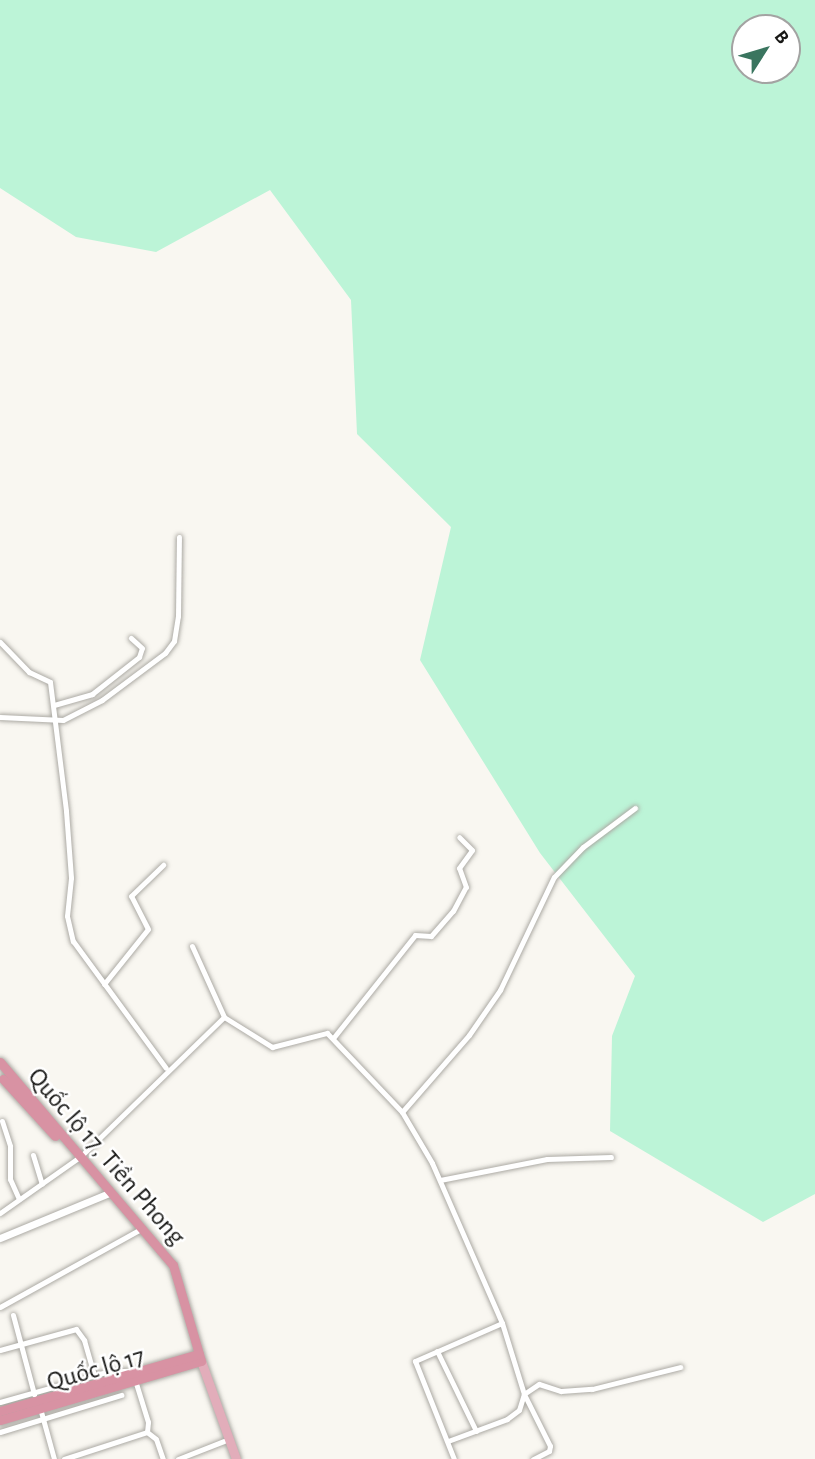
<!DOCTYPE html>
<html>
<head>
<meta charset="utf-8">
<style>
  body { margin:0 }
  #map { position:relative; width:815px; height:1459px; overflow:hidden; background:#f9f7f1; font-family:"Alegreya Sans",sans-serif }
  div>[style] { position:absolute }
  .green>* { inset:0; background:#bcf4d7 }
  .roads { filter:drop-shadow(0 0 2px #acaaa4) drop-shadow(0 0 2px #acaaa4) }
  .minor>* { height:5px; margin:-2.5px; padding:0 2.5px; transform-origin:2.5px; border-radius:2.5px; background:#fff }
  .tertiary>* { height:7px; margin:-3.5px; padding:0 3.5px; transform-origin:3.5px; border-radius:3.5px; background:#fff }
  .primary>* { height:9px; margin:-4.5px; padding:0 4.5px; transform-origin:4.5px; border-radius:4.5px; background:#e2adba }
  .trunk>* { height:9px; margin:-4.5px; padding:0 4.5px; transform-origin:4.5px; border-radius:4.5px; background:#d892a3 }
  span { translate:-50% -50%; white-space:nowrap; text-align:center; line-height:1.15; -webkit-text-stroke:5px #fff; paint-order:stroke }
  .street-label { font-size:26px; color:#181816 }
  .north { position:absolute; left:731px; top:14px; width:70px; height:70px; box-sizing:border-box; background:#fff; border:2px solid #a3a3a2; border-radius:50%; rotate:53deg; font-size:19px; font-weight:700; line-height:28px; text-align:center; color:#181816 }
  .north::after { content:''; display:block; margin:auto; width:24px; height:32px; background:#3a755f; clip-path:polygon(50% 0,100% 100%,50% 72%,0 100%) }
</style>
</head>
<body>
<div id="map">
  <div class="green">
    <div style="clip-path:polygon(evenodd,0 0,815px 0,815px 1194px,763px 1222px,610px 1131px,612px 1036px,635px 976px,540px 853px,420px 660px,451px 527px,357px 434px,351px 300px,270px 190px,156px 252px,76px 237px,0 188px,0 0,745px 28px,787px 28px,787px 70px,745px 70px,745px 28px)"></div>
  </div>
  <div class="roads">
    <div class="minor">
      <div style="left:0;top:642px;width:42px;rotate:46deg"></div>
      <div style="left:29px;top:672px;width:23px;rotate:25deg"></div>
      <div style="left:50px;top:682px;width:130px;rotate:82.9deg"></div>
      <div style="left:66px;top:811px;width:67px;rotate:85.7deg"></div>
      <div style="left:71px;top:878px;width:38px;rotate:96deg"></div>
      <div style="left:67px;top:916px;width:26px;rotate:77deg"></div>
      <div style="left:73px;top:941px;width:157px;rotate:53.8deg"></div>
      <div style="left:54px;top:705px;width:40px;rotate:-16deg"></div>
      <div style="left:92px;top:694px;width:60px;rotate:-38.2deg"></div>
      <div style="left:139px;top:657px;width:9px;rotate:-72deg"></div>
      <div style="left:142px;top:648px;width:15px;rotate:-138deg"></div>
      <div style="left:0;top:717px;width:63px;rotate:2.7deg"></div>
      <div style="left:63px;top:720px;width:44px;rotate:-27.1deg"></div>
      <div style="left:102px;top:700px;width:79px;rotate:-36.7deg"></div>
      <div style="left:165px;top:653px;width:15px;rotate:-53deg"></div>
      <div style="left:174px;top:641px;width:25px;rotate:-81deg"></div>
      <div style="left:178px;top:616px;width:79px;rotate:-89.3deg"></div>
      <div style="left:192px;top:946px;width:78px;rotate:65.7deg"></div>
      <div style="left:104px;top:984px;width:70px;rotate:-51.3deg"></div>
      <div style="left:148px;top:929px;width:37px;rotate:-117deg"></div>
      <div style="left:131px;top:896px;width:45px;rotate:-44.1deg"></div>
      <div style="left:334px;top:1037px;width:130px;rotate:-51.5deg"></div>
      <div style="left:415px;top:935px;width:16px;rotate:4deg"></div>
      <div style="left:431px;top:936px;width:33px;rotate:-49deg"></div>
      <div style="left:453px;top:911px;width:27px;rotate:-62deg"></div>
      <div style="left:466px;top:887px;width:20px;rotate:-110deg"></div>
      <div style="left:459px;top:868px;width:22px;rotate:-54deg"></div>
      <div style="left:472px;top:850px;width:18px;rotate:-135deg"></div>
      <div style="left:402px;top:1112px;width:102px;rotate:-49deg"></div>
      <div style="left:469px;top:1035px;width:55px;rotate:-55.4deg"></div>
      <div style="left:500px;top:990px;width:125px;rotate:-64.5deg"></div>
      <div style="left:554px;top:877px;width:42px;rotate:-46deg"></div>
      <div style="left:583px;top:847px;width:65px;rotate:-36.9deg"></div>
      <div style="left:2px;top:1121px;width:26px;rotate:72deg"></div>
      <div style="left:10px;top:1146px;width:33px;rotate:90deg"></div>
      <div style="left:10px;top:1179px;width:22px;rotate:66deg"></div>
      <div style="left:33px;top:1155px;width:30px;rotate:73deg"></div>
      <div style="left:440px;top:1180px;width:109px;rotate:-11.1deg"></div>
      <div style="left:547px;top:1159px;width:64px;rotate:-1.8deg"></div>
      <div style="left:0;top:1213px;width:99px;rotate:-35.1deg"></div>
      <div style="left:81px;top:1156px;width:199px;rotate:-44.2deg"></div>
      <div style="left:224px;top:1017px;width:57px;rotate:32deg"></div>
      <div style="left:272px;top:1047px;width:57px;rotate:-14.3deg"></div>
      <div style="left:327px;top:1033px;width:109px;rotate:46.5deg"></div>
      <div style="left:402px;top:1112px;width:59px;rotate:59.5deg"></div>
      <div style="left:432px;top:1163px;width:175px;rotate:66.4deg"></div>
      <div style="left:502px;top:1323px;width:95px;rotate:156.4deg"></div>
      <div style="left:415px;top:1361px;width:105px;rotate:68.3deg"></div>
      <div style="left:0;top:1307px;width:161px;rotate:-29deg"></div>
      <div style="left:13px;top:1315px;width:82px;rotate:75.1deg"></div>
      <div style="left:502px;top:1323px;width:74px;rotate:72.8deg"></div>
      <div style="left:524px;top:1394px;width:58px;rotate:63.4deg"></div>
      <div style="left:550px;top:1446px;width:5px;rotate:101deg"></div>
      <div style="left:549px;top:1451px;width:18px;rotate:153deg"></div>
      <div style="left:0;top:1350px;width:79px;rotate:-15.4deg"></div>
      <div style="left:76px;top:1329px;width:14px;rotate:54deg"></div>
      <div style="left:84px;top:1340px;width:36px;rotate:74deg"></div>
      <div style="left:437px;top:1351px;width:89px;rotate:64deg"></div>
      <div style="left:0;top:1402px;width:110px;rotate:-15.8deg"></div>
      <div style="left:106px;top:1372px;width:22px;rotate:-3deg"></div>
      <div style="left:40px;top:1408px;width:53px;rotate:74.6deg"></div>
      <div style="left:0;top:1432px;width:127px;rotate:-17deg"></div>
      <div style="left:147px;top:1432px;width:11px;rotate:38deg"></div>
      <div style="left:156px;top:1439px;width:21px;rotate:71deg"></div>
      <div style="left:448px;top:1441px;width:63px;rotate:-20.4deg"></div>
      <div style="left:507px;top:1419px;width:15px;rotate:-37deg"></div>
      <div style="left:519px;top:1410px;width:17px;rotate:-73deg"></div>
      <div style="left:524px;top:1394px;width:18px;rotate:-34deg"></div>
      <div style="left:539px;top:1384px;width:23px;rotate:18deg"></div>
      <div style="left:561px;top:1391px;width:31px;rotate:-4deg"></div>
      <div style="left:592px;top:1389px;width:91px;rotate:-14deg"></div>
      <div style="left:64px;top:1459px;width:87px;rotate:-18deg"></div>
      <div style="left:147px;top:1432px;width:10px;rotate:-84deg"></div>
      <div style="left:148px;top:1422px;width:44px;rotate:-107.2deg"></div>
      <div style="left:178px;top:1459px;width:49px;rotate:-21.4deg"></div>
    </div>
    <div class="tertiary">
      <div style="left:0;top:1238px;width:118px;rotate:-22.4deg"></div>
    </div>
    <div class="primary">
      <div style="left:201px;top:1361px;width:104px;rotate:70.3deg"></div>
    </div>
    <div class="trunk">
      <div style="left:0;top:1062px;width:267px;rotate:49.6deg"></div>
      <div style="left:173px;top:1265px;width:100px;rotate:73.7deg"></div>
      <div style="left:201px;top:1361px;width:209px;rotate:163.6deg"></div>
      <div style="left:3px;top:1079px;width:77px;rotate:47.6deg"></div>
      <div style="left:0;top:1411px;width:207px;rotate:-16deg"></div>
    </div>
  </div>
  <div class="street-label">
    <span style="left:106px;top:1157px;rotate:49deg">Quốc lộ 17, Tiền Phong</span>
    <span style="left:96px;top:1370px;rotate:-16deg">Quốc lộ 17</span>
  </div>
  <div class="north">B</div>
</div>
</body>
</html>
